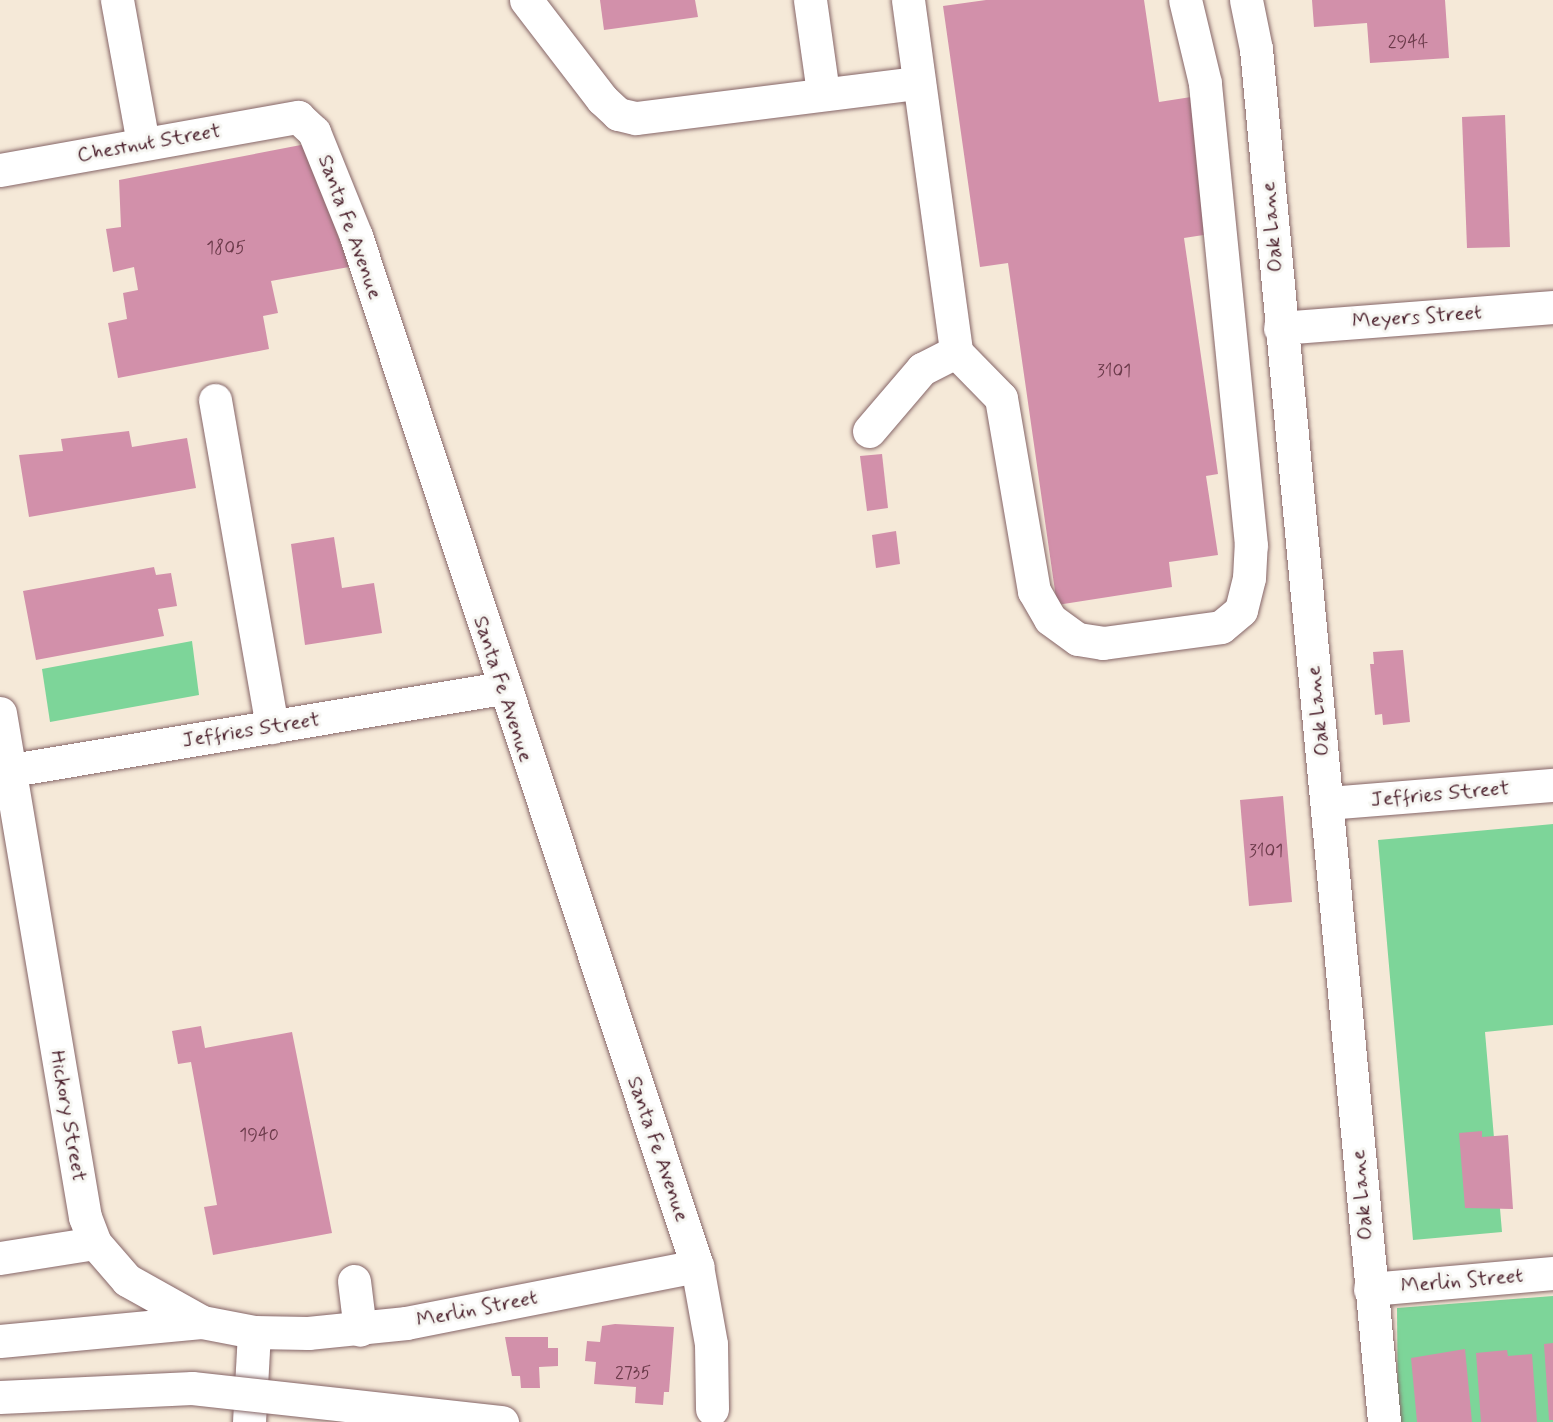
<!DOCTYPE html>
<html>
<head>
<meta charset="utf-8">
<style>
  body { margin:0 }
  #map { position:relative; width:1553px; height:1422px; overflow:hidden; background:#f5e9d8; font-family:Mynerve,sans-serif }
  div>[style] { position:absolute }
  .green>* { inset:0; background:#7dd599 }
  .building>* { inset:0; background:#d290aa }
  .roads { filter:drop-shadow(0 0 2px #866668) drop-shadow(0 0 2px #866668) }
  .minor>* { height:33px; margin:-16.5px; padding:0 16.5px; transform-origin:16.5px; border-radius:16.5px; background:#fff }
  .bridges { filter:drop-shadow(0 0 2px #866668) drop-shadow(0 0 2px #866668) }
  .minor-bridge>* { height:33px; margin:-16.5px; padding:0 16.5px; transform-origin:16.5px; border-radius:16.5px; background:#fff }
  span { translate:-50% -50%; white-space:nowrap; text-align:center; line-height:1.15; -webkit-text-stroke:6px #f6f6f2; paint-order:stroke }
  .number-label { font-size:18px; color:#6c3b4b }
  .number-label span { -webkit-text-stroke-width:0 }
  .street-label { font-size:21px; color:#4a1f2b }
</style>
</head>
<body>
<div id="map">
  <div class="green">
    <div style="clip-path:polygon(192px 641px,199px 695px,50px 722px,42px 669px)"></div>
    <div style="clip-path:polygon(1553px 824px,1553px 1025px,1485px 1032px,1502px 1232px,1413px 1240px,1378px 840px)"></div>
    <div style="clip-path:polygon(1553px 1296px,1553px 1422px,1398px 1422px,1397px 1308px)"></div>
  </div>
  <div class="building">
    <div style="clip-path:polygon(600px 0,695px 0,698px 17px,604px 30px)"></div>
    <div style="clip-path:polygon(986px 0,1144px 0,1159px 102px,1191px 97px,1210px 234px,1184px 238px,1218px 474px,1206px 476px,1218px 555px,1169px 562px,1172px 587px,1057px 605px,1008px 263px,980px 267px,943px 6px)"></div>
    <div style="clip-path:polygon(1312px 0,1445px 0,1449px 58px,1370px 63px,1367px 23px,1314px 27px)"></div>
    <div style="clip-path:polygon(1505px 115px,1510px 247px,1467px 248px,1462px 117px)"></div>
    <div style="clip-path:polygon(306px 144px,349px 267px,271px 281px,278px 313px,263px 316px,269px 349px,118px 378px,108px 323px,127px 319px,123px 293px,138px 290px,134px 267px,113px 272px,106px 229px,121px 227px,119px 180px)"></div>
    <div style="clip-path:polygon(129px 431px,132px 447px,187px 438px,196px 488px,29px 517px,19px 455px,63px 451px,61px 439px)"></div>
    <div style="clip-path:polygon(882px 454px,888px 508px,867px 511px,860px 456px)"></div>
    <div style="clip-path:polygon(896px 531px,900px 564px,876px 568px,872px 535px)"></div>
    <div style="clip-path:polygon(334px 537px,342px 588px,374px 583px,382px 633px,305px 645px,291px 544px)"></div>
    <div style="clip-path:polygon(154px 567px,156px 575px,171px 573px,177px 606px,158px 609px,164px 636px,36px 660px,23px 591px)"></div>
    <div style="clip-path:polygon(1403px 650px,1410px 722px,1383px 725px,1382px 714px,1375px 715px,1370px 664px,1374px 664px,1373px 652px)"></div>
    <div style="clip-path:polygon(1283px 796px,1292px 902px,1249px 906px,1240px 800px)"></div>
    <div style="clip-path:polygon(201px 1026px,205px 1048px,292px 1032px,332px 1233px,213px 1255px,204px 1207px,217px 1205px,191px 1062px,178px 1064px,172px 1031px)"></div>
    <div style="clip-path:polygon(1482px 1131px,1482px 1137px,1508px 1135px,1513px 1209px,1465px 1208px,1459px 1133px)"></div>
    <div style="clip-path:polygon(615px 1324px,674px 1327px,669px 1392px,664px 1392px,663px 1405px,635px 1403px,636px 1387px,594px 1384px,596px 1362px,585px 1361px,587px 1341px,600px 1342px,602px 1326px)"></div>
    <div style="clip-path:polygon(505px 1337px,548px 1337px,548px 1348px,558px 1348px,558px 1366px,539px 1367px,540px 1388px,521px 1388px,520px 1376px,512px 1376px)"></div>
    <div style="clip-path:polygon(1553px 1343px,1553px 1420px,1549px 1420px,1544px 1344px)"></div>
    <div style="clip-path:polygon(1465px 1349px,1472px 1422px,1417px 1422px,1411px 1358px)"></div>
    <div style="clip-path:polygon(1507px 1350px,1508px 1356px,1532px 1354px,1537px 1422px,1481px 1422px,1476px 1353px)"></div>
  </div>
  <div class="roads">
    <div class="minor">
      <div style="left:117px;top:0;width:145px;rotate:79.7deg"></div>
      <div style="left:526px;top:0;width:125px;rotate:52.5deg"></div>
      <div style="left:602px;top:99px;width:22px;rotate:43deg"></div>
      <div style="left:618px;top:114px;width:18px;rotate:13deg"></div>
      <div style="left:636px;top:118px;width:285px;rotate:-7.1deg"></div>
      <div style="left:810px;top:0;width:94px;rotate:82deg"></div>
      <div style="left:908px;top:0;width:355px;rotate:82.2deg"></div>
      <div style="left:956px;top:352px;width:64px;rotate:45.6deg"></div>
      <div style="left:1001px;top:398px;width:196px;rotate:80.3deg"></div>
      <div style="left:1034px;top:591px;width:32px;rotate:60deg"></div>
      <div style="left:1050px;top:619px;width:34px;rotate:36deg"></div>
      <div style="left:1078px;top:639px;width:25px;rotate:9deg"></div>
      <div style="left:1103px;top:643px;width:119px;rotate:-7.7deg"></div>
      <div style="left:1221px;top:627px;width:26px;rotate:-40deg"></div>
      <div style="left:1241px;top:610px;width:33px;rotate:-76deg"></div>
      <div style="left:1249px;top:578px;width:33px;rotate:-87deg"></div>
      <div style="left:1251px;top:545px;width:464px;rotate:-95.7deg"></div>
      <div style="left:1205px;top:83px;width:85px;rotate:-103.5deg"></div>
      <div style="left:1246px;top:0;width:50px;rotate:78.5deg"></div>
      <div style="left:1256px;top:49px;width:1379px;rotate:84.67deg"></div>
      <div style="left:0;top:170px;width:303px;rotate:-10.1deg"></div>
      <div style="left:298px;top:117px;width:22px;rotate:43deg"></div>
      <div style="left:314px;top:132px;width:112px;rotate:68deg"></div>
      <div style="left:356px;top:236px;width:1085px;rotate:71.68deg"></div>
      <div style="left:697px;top:1266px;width:79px;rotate:79.8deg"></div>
      <div style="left:711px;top:1344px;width:65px;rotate:89.1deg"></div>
      <div style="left:1280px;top:328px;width:274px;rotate:-4.4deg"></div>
      <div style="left:215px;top:400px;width:332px;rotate:80.1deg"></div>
      <div style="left:869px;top:431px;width:82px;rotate:-49.5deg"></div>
      <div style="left:922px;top:369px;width:38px;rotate:-27deg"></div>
      <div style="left:0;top:713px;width:511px;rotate:80.43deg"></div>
      <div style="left:85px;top:1217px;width:28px;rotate:69deg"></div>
      <div style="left:95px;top:1243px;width:49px;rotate:49.1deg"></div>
      <div style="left:127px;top:1280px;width:86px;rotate:29.2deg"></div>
      <div style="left:202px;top:1322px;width:53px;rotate:10.9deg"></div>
      <div style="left:254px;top:1332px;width:54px;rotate:1.1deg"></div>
      <div style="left:308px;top:1333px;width:99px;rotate:-5.8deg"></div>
      <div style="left:406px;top:1323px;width:297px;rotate:-11.1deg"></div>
      <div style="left:0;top:772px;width:509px;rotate:-9.5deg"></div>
      <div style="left:1327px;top:803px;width:227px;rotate:-4.6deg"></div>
      <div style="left:0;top:1258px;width:96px;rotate:-9deg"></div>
      <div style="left:354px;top:1281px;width:49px;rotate:83deg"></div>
      <div style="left:1370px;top:1289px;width:184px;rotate:-5deg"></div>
      <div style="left:0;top:1341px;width:202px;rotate:-5.4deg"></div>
      <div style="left:249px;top:1422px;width:90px;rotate:-86.8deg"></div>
    </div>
  </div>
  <div class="bridges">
    <div class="minor-bridge">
      <div style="left:0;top:1397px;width:192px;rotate:-2.7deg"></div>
      <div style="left:192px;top:1388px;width:312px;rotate:6.3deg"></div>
    </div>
  </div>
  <div class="number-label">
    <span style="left:1408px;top:42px">2944</span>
    <span style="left:226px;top:248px">1805</span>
    <span style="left:1114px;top:371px">3101</span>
    <span style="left:1266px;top:851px">3101</span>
    <span style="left:259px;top:1135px">1940</span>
    <span style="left:633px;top:1373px">2735</span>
  </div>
  <div class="street-label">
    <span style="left:149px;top:143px;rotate:-10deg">Chestnut Street</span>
    <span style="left:350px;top:227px;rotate:70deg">Santa Fe Avenue</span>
    <span style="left:1272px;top:227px;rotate:-95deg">Oak Lane</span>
    <span style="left:1417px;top:317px;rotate:-4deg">Meyers Street</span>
    <span style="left:503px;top:689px;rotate:72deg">Santa Fe Avenue</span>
    <span style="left:1318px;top:711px;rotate:-96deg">Oak Lane</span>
    <span style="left:251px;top:730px;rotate:-9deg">Jeffries Street</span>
    <span style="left:1440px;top:794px;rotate:-5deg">Jeffries Street</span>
    <span style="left:68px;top:1116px;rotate:80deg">Hickory Street</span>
    <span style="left:658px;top:1149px;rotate:71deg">Santa Fe Avenue</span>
    <span style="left:1362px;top:1195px;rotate:-95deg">Oak Lane</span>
    <span style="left:1462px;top:1281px;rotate:-5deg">Merlin Street</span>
    <span style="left:477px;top:1309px;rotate:-11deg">Merlin Street</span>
  </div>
</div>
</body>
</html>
